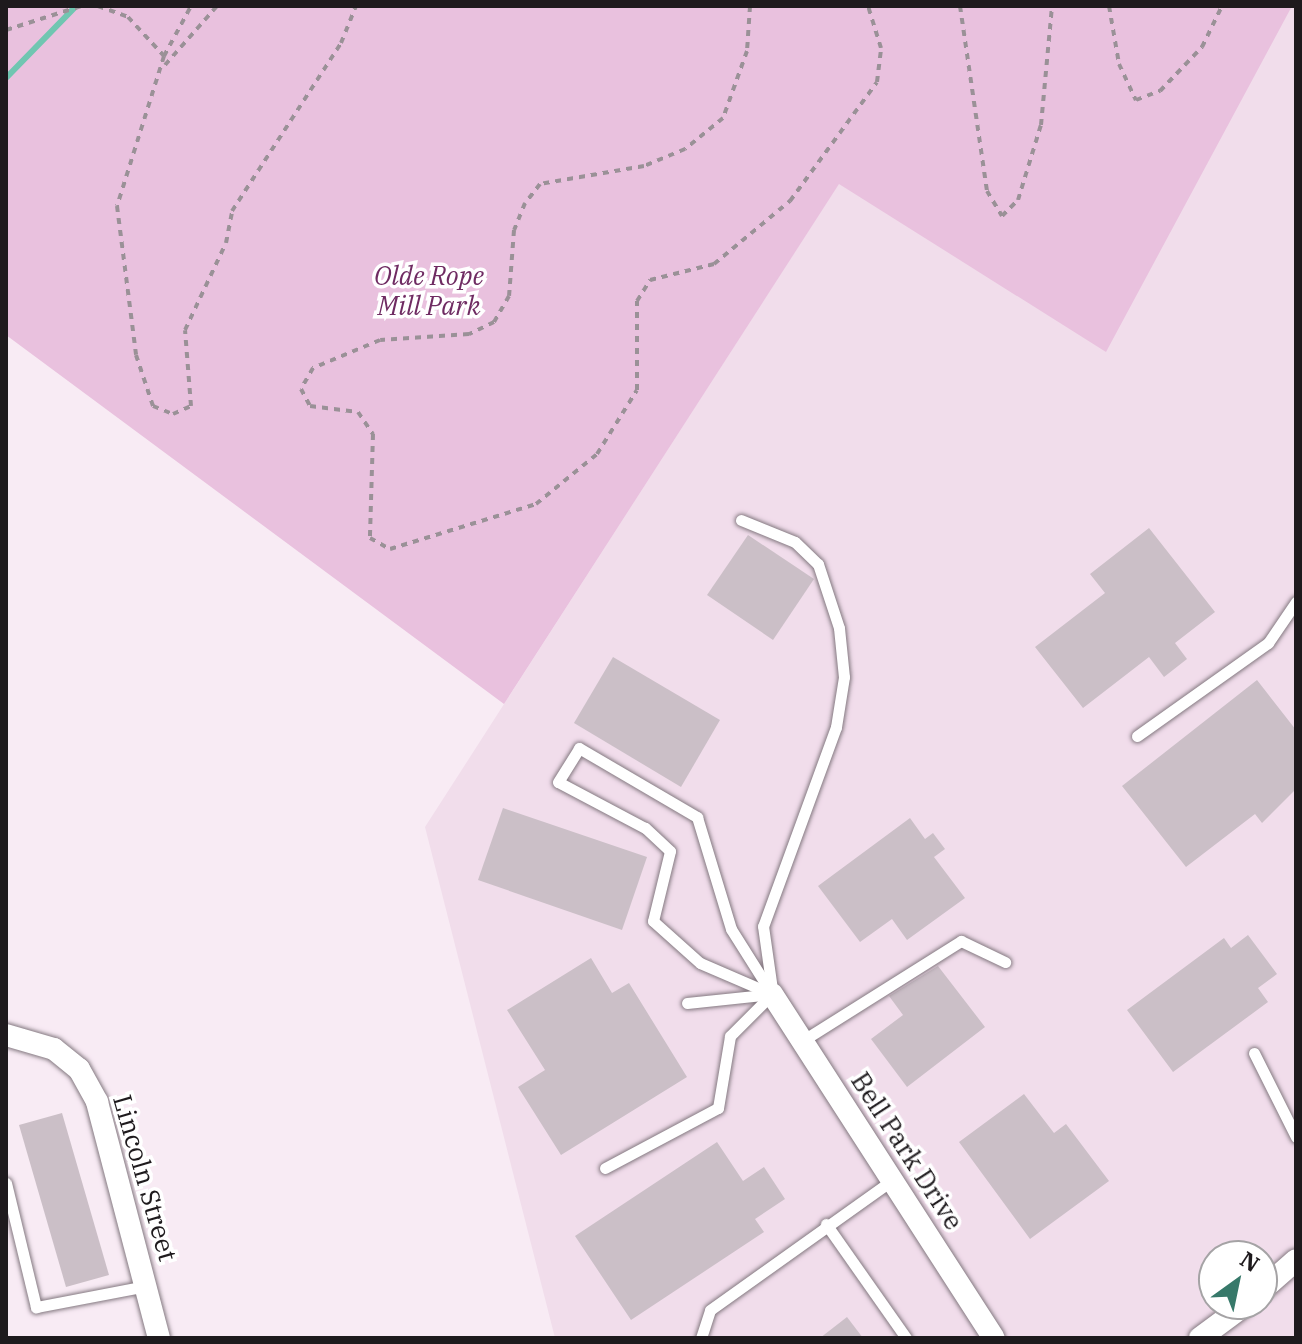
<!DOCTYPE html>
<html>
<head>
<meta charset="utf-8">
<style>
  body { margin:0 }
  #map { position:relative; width:1302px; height:1344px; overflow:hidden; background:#f8ebf4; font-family:"IBM Plex Serif",serif }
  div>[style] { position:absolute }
  .built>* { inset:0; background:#f1ddeb }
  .green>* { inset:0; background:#e9c1de }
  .stream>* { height:6px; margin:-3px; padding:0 3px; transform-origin:3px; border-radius:3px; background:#70c6b1 }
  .building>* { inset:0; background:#cbbfc7 }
  .path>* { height:4px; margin-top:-2px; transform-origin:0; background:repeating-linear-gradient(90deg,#9a9197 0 6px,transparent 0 12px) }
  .roads { filter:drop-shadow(0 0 2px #847981) drop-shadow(0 0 2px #847981) }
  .service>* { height:11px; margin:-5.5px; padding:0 5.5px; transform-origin:5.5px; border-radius:5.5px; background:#fff }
  .minor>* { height:22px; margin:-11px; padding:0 11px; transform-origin:11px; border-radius:11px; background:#fff }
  span { translate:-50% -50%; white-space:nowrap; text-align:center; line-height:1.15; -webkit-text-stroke:7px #fff; paint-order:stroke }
  .park-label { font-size:26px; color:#6f2b62; font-style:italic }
  .street-label { font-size:26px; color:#1e1a1d }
  .frame { position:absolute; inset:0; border:8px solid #1e1a1d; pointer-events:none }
  .north { position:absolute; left:1198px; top:1240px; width:80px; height:80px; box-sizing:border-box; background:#fff; border:2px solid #a5a3a5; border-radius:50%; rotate:33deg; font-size:22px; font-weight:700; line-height:32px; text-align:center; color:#1e1a1d }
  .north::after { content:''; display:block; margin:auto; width:28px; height:36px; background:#37796a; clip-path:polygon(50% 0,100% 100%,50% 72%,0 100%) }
</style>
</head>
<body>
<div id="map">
  <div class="built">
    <div style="clip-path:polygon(evenodd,953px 6px,1296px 6px,1296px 1338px,555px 1338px,425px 827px,953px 6px,1214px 1256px,1262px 1256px,1262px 1304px,1214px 1304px,1214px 1256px)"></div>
  </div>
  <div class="green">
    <div style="clip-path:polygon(6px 6px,1292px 6px,1106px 352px,839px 184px,504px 704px,6px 335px)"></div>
  </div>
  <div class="stream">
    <div style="left:6px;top:78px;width:100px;rotate:-45.8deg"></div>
  </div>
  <div class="building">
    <div style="clip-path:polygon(1149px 528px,1215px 612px,1175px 643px,1187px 659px,1164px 677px,1149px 657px,1083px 708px,1035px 647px,1105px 593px,1090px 574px)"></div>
    <div style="clip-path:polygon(748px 535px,814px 579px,773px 640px,707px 595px)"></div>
    <div style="clip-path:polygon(613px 657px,720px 720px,681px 787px,574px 723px)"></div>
    <div style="clip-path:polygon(1257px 680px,1296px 730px,1296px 789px,1262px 823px,1255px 814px,1186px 867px,1122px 786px)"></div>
    <div style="clip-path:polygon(503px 808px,647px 857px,622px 930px,478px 880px)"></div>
    <div style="clip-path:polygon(910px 818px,925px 839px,933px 833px,945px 849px,934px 857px,965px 898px,907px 940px,892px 919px,860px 942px,818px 886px)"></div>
    <div style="clip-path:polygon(1248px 935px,1277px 974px,1258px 988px,1268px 1002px,1173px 1072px,1127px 1010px,1224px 938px,1231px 948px)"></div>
    <div style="clip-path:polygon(591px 958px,612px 993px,629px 983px,687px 1077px,561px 1155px,518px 1087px,545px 1070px,507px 1010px)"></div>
    <div style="clip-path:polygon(938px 966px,985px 1027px,907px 1087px,871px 1039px,903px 1015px,889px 996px)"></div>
    <div style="clip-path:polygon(1024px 1094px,1054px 1133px,1066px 1124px,1109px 1181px,1030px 1239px,959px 1142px)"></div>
    <div style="clip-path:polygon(62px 1113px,109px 1275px,66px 1287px,19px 1125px)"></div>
    <div style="clip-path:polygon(717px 1142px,743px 1181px,764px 1167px,785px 1199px,755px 1219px,764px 1232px,631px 1320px,575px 1236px)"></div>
    <div style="clip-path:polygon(847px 1317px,863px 1338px,820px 1338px)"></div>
  </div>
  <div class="path">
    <div style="left:98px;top:6px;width:32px;rotate:20deg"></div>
    <div style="left:128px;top:17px;width:53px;rotate:47.3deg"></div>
    <div style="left:164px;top:56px;width:57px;rotate:-61.6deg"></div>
    <div style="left:750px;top:6px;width:45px;rotate:93.8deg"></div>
    <div style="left:747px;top:51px;width:71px;rotate:109.7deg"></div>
    <div style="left:723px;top:118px;width:49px;rotate:140.8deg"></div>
    <div style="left:685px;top:149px;width:44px;rotate:157.5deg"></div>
    <div style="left:644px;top:166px;width:106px;rotate:170.2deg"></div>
    <div style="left:540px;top:184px;width:24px;rotate:128deg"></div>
    <div style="left:525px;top:203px;width:29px;rotate:112deg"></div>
    <div style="left:514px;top:230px;width:66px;rotate:94.3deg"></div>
    <div style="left:509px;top:296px;width:30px;rotate:120deg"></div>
    <div style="left:494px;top:322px;width:28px;rotate:154deg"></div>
    <div style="left:469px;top:334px;width:89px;rotate:176.1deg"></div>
    <div style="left:380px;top:340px;width:73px;rotate:157.3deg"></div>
    <div style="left:313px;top:368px;width:24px;rotate:120deg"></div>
    <div style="left:301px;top:389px;width:19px;rotate:62deg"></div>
    <div style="left:310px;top:406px;width:48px;rotate:7.1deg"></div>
    <div style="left:358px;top:412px;width:27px;rotate:56deg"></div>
    <div style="left:373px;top:434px;width:104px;rotate:91.7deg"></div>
    <div style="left:370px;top:538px;width:23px;rotate:29deg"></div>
    <div style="left:390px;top:549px;width:153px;rotate:-17.1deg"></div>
    <div style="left:536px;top:504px;width:79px;rotate:-39.3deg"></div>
    <div style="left:597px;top:454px;width:75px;rotate:-58deg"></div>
    <div style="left:637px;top:390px;width:89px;rotate:-90deg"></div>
    <div style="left:637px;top:301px;width:25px;rotate:-58deg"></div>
    <div style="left:650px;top:280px;width:66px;rotate:-14deg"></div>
    <div style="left:714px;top:264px;width:99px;rotate:-39.7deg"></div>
    <div style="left:790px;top:201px;width:147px;rotate:-53.8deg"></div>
    <div style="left:877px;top:82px;width:34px;rotate:-83deg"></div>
    <div style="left:881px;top:48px;width:44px;rotate:-107.2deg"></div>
    <div style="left:960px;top:6px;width:187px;rotate:81.7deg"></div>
    <div style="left:987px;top:191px;width:29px;rotate:59deg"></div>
    <div style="left:1002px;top:216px;width:23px;rotate:-45deg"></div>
    <div style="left:1018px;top:200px;width:78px;rotate:-73deg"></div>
    <div style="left:1041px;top:125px;width:120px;rotate:-84.7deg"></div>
    <div style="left:1109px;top:6px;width:59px;rotate:80.2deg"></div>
    <div style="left:1119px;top:64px;width:40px;rotate:65deg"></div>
    <div style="left:1136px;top:100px;width:26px;rotate:-21deg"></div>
    <div style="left:1160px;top:91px;width:61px;rotate:-46.3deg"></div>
    <div style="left:1202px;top:47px;width:46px;rotate:-64deg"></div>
    <div style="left:6px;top:30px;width:79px;rotate:-17.7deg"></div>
    <div style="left:164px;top:56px;width:157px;rotate:107.4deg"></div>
    <div style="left:117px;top:206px;width:150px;rotate:82.7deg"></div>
    <div style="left:136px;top:355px;width:54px;rotate:71.6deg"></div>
    <div style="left:153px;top:406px;width:22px;rotate:22deg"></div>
    <div style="left:173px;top:414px;width:20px;rotate:-24deg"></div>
    <div style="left:191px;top:406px;width:76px;rotate:-94.5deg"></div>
    <div style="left:185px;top:330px;width:96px;rotate:-64.8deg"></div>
    <div style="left:226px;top:243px;width:33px;rotate:-79deg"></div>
    <div style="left:232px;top:211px;width:200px;rotate:-57deg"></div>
    <div style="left:341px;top:43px;width:40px;rotate:-68deg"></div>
    <div style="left:165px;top:65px;width:79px;rotate:-48.6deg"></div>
  </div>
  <div class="roads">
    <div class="service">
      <div style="left:741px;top:520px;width:58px;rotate:22.2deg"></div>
      <div style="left:795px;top:542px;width:32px;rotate:44deg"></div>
      <div style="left:818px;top:564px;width:67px;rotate:71.8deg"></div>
      <div style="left:839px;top:628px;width:49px;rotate:84.2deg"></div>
      <div style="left:844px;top:677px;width:51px;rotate:99.1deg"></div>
      <div style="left:836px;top:727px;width:212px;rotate:110.1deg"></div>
      <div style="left:763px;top:926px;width:64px;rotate:81.9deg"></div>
      <div style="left:1137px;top:736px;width:161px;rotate:-35.4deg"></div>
      <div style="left:1268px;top:643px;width:50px;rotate:-55.7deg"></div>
      <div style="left:579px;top:748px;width:137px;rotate:30.3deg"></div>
      <div style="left:697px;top:817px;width:117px;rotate:73.1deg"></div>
      <div style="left:731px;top:929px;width:77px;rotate:57.8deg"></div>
      <div style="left:772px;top:994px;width:78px;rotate:-156.7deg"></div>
      <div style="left:700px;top:963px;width:63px;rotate:-138.2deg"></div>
      <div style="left:653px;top:921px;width:72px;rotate:-76.3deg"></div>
      <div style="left:670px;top:851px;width:34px;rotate:-137deg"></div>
      <div style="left:645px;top:828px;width:98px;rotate:-152.1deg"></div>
      <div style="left:558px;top:782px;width:40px;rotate:-58deg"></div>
      <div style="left:687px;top:1003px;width:85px;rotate:-6deg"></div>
      <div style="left:802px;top:1041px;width:188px;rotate:-32.2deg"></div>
      <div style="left:961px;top:941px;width:49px;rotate:25.5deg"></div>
      <div style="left:1254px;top:1053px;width:94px;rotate:63.4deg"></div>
      <div style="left:605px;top:1168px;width:128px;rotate:-28deg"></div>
      <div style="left:718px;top:1108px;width:73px;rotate:-80.5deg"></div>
      <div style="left:730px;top:1036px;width:59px;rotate:-45deg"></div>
      <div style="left:6px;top:1183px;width:128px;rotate:76.4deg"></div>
      <div style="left:36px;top:1307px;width:112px;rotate:-10.8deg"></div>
      <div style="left:826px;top:1224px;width:139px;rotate:54.9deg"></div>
      <div style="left:701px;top:1338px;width:29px;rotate:-72deg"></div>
      <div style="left:710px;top:1310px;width:224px;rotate:-35.5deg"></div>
    </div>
    <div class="minor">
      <div style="left:772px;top:994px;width:409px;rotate:57.2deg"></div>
      <div style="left:6px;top:1035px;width:50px;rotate:16.3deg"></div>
      <div style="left:54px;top:1049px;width:32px;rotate:39deg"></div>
      <div style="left:79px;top:1069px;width:38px;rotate:61deg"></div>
      <div style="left:97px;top:1102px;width:244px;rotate:75.3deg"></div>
      <div style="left:1262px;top:1290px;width:45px;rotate:-41.4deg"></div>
      <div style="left:1200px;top:1338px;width:57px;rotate:-36.5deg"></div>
    </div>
  </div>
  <div class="park-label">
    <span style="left:429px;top:291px">Olde Rope<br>Mill Park</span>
  </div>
  <div class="street-label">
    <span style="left:907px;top:1151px;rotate:57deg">Bell Park Drive</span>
    <span style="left:145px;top:1178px;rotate:74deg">Lincoln Street</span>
  </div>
  <div class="frame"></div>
  <div class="north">N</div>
</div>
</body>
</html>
